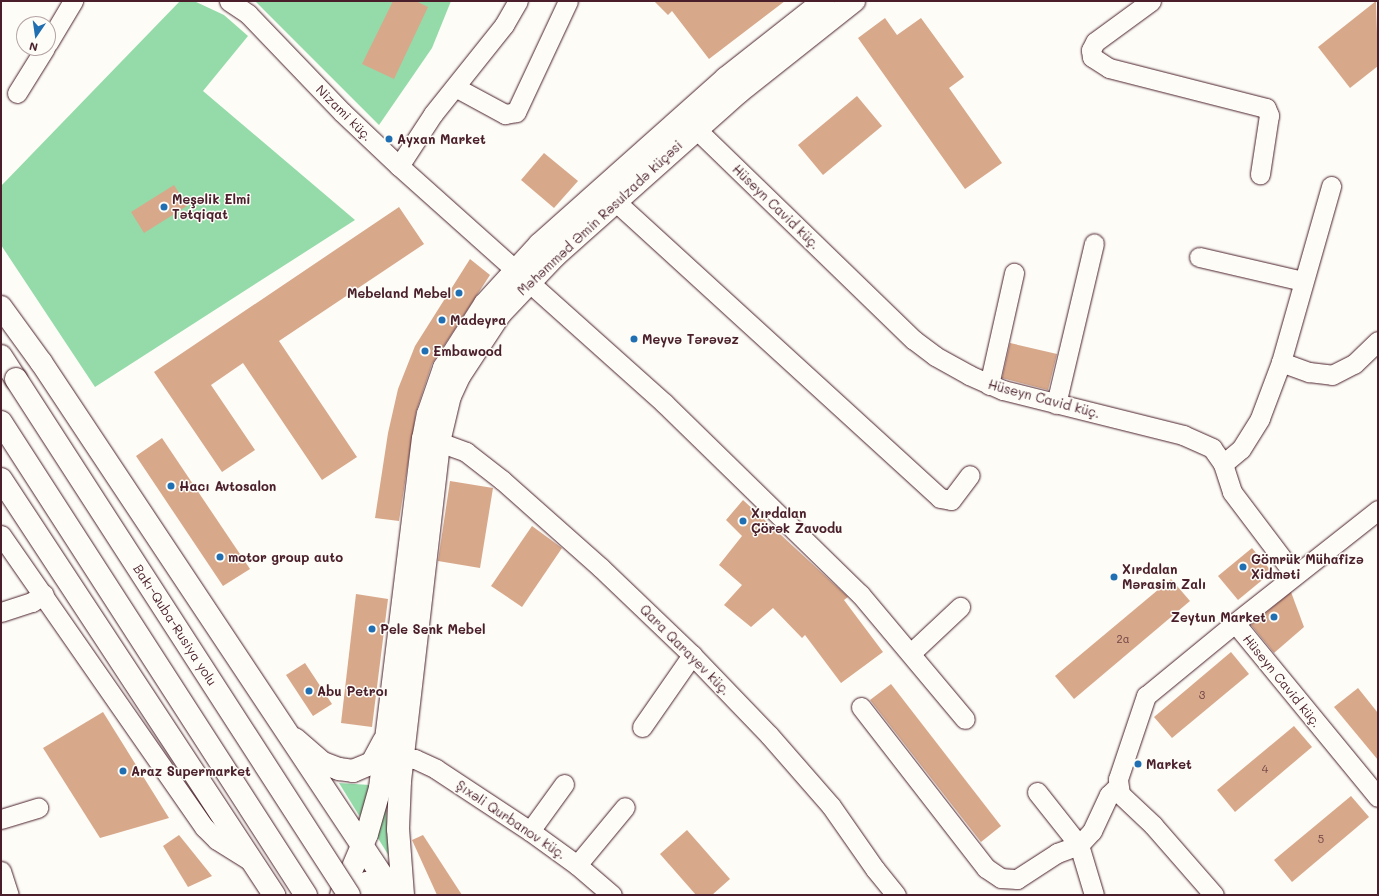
<!DOCTYPE html>
<html>
<head>
<meta charset="utf-8">
<style>
  body { margin:0 }
  #map { position:relative; width:1379px; height:896px; overflow:hidden; background:#fdfcf7; font-family:Mali,sans-serif }
  div>[style] { position:absolute }
  .green>* { inset:0; background:#94dba9 }
  .building>* { inset:0; background:#d8a88b }
  .roads { filter:drop-shadow(0 0 1px #4a1f2b) drop-shadow(0 0 1px #4a1f2b) }
  .minor>* { height:19px; margin:-9.5px; padding:0 9.5px; transform-origin:9.5px; border-radius:9.5px; background:#fdfcf7 }
  .major>* { height:22px; margin:-11px; padding:0 11px; transform-origin:11px; border-radius:11px; background:#fdfcf7 }
  .highway>* { height:22px; margin:-11px; padding:0 11px; transform-origin:11px; border-radius:11px; background:#fdfcf7 }
  .bridges { filter:drop-shadow(0 0 1px #4a1f2b) drop-shadow(0 0 1px #4a1f2b) }
  .highway-bridge>* { height:22px; margin:-11px; padding:0 11px; transform-origin:11px; border-radius:11px; background:#fdfcf7 }
  .dots>* { width:11px; height:11px; translate:-50% -50%; box-sizing:border-box; border:2px solid #fdfcf7; border-radius:50% }
  span { translate:-50% -50%; white-space:nowrap; text-align:center; line-height:1.15; -webkit-text-stroke:3px #fdfcf7; paint-order:stroke }
  .number-label { font-size:11px; color:#6e4143 }
  .number-label span { -webkit-text-stroke-width:0 }
  .street-label { font-size:13px; color:#4a1f2b }
  .poi-label { font-size:13px; color:#4a1f2b; font-weight:700 }
  .left { translate:0 -50%; text-align:left }
  .right { translate:-100% -50%; text-align:right }
  .frame { position:absolute; inset:0; border:2px solid #4a1f2b; pointer-events:none }
  .north { position:absolute; left:16px; top:16px; width:40px; height:40px; box-sizing:border-box; background:#fdfcf7; border:1px solid #b5a4a5; border-radius:50%; rotate:193deg; font-size:11px; font-weight:700; line-height:16px; text-align:center; color:#4a1f2b }
  .north::after { content:''; display:block; margin:auto; width:14px; height:18px; background:#1f6fb2; clip-path:polygon(50% 0,100% 100%,50% 72%,0 100%) }
</style>
</head>
<body>
<div id="map">
  <div class="green">
    <div style="clip-path:polygon(180px 1px,194px 1px,224px 15px,248px 36px,203px 91px,355px 220px,95px 387px,1px 245px,1px 186px)"></div>
    <div style="clip-path:polygon(255px 1px,451px 1px,432px 48px,379px 125px)"></div>
    <div style="clip-path:polygon(339px 783px,370px 785px,360px 817px)"></div>
    <div style="clip-path:polygon(386px 805px,389px 856px,376px 835px)"></div>
  </div>
  <div class="building">
    <div style="clip-path:polygon(393px 1px,416px 1px,428px 7px,394px 79px,362px 64px)"></div>
    <div style="clip-path:polygon(654px 1px,785px 1px,709px 59px,672px 11px,668px 15px)"></div>
    <div style="clip-path:polygon(1376px 1px,1378px 66px,1350px 88px,1318px 47px)"></div>
    <div style="clip-path:polygon(885px 18px,897px 35px,921px 18px,964px 77px,949px 88px,1002px 163px,965px 189px,858px 38px)"></div>
    <div style="clip-path:polygon(857px 96px,882px 126px,823px 175px,798px 145px)"></div>
    <div style="clip-path:polygon(544px 153px,578px 181px,554px 208px,521px 180px)"></div>
    <div style="clip-path:polygon(174px 185px,187px 206px,144px 233px,131px 212px)"></div>
    <div style="clip-path:polygon(399px 207px,424px 244px,279px 341px,357px 457px,322px 480px,243px 363px,211px 385px,255px 450px,222px 472px,154px 372px)"></div>
    <div style="clip-path:polygon(470px 259px,490px 275px,432px 364px,416px 412px,399px 521px,375px 518px,388px 433px,398px 389px,415px 346px)"></div>
    <div style="clip-path:polygon(1010px 343px,1057px 354px,1048px 390px,1002px 378px)"></div>
    <div style="clip-path:polygon(162px 438px,250px 569px,223px 586px,136px 456px)"></div>
    <div style="clip-path:polygon(450px 481px,493px 488px,480px 568px,438px 561px)"></div>
    <div style="clip-path:polygon(743px 500px,848px 597px,844px 600px,883px 652px,841px 683px,805px 635px,802px 638px,773px 608px,751px 627px,724px 605px,742px 585px,719px 565px,742px 536px,726px 520px)"></div>
    <div style="clip-path:polygon(532px 526px,562px 548px,522px 607px,491px 586px)"></div>
    <div style="clip-path:polygon(1252px 548px,1272px 572px,1238px 600px,1218px 576px)"></div>
    <div style="clip-path:polygon(1171px 579px,1190px 601px,1074px 699px,1055px 676px)"></div>
    <div style="clip-path:polygon(1291px 592px,1304px 627px,1274px 653px,1251px 625px)"></div>
    <div style="clip-path:polygon(356px 594px,388px 599px,372px 727px,341px 723px)"></div>
    <div style="clip-path:polygon(1231px 652px,1249px 674px,1172px 738px,1154px 717px)"></div>
    <div style="clip-path:polygon(305px 663px,332px 704px,313px 716px,286px 675px)"></div>
    <div style="clip-path:polygon(891px 684px,1001px 826px,981px 842px,870px 700px)"></div>
    <div style="clip-path:polygon(1358px 688px,1378px 713px,1378px 760px,1334px 707px)"></div>
    <div style="clip-path:polygon(103px 712px,169px 818px,100px 838px,43px 748px)"></div>
    <div style="clip-path:polygon(1294px 726px,1312px 747px,1235px 812px,1217px 790px)"></div>
    <div style="clip-path:polygon(1351px 796px,1369px 817px,1292px 882px,1274px 860px)"></div>
    <div style="clip-path:polygon(687px 830px,730px 879px,712px 895px,696px 895px,660px 854px)"></div>
    <div style="clip-path:polygon(179px 835px,212px 876px,188px 887px,163px 846px)"></div>
    <div style="clip-path:polygon(423px 835px,462px 895px,437px 895px,412px 840px)"></div>
  </div>
  <div class="roads">
    <div class="minor">
      <div style="left:229px;top:1px;width:23px;rotate:34deg"></div>
      <div style="left:248px;top:14px;width:136px;rotate:46.2deg"></div>
      <div style="left:342px;top:112px;width:79px;rotate:43.5deg"></div>
      <div style="left:399px;top:166px;width:356px;rotate:41.8deg"></div>
      <div style="left:664px;top:403px;width:274px;rotate:44.3deg"></div>
      <div style="left:860px;top:594px;width:163px;rotate:50deg"></div>
      <div style="left:1151px;top:1px;width:69px;rotate:143.8deg"></div>
      <div style="left:1095px;top:42px;width:9px;rotate:117deg"></div>
      <div style="left:1091px;top:50px;width:7px;rotate:82deg"></div>
      <div style="left:1092px;top:57px;width:20px;rotate:33deg"></div>
      <div style="left:1109px;top:68px;width:162px;rotate:14.3deg"></div>
      <div style="left:1266px;top:108px;width:8px;rotate:67deg"></div>
      <div style="left:1269px;top:115px;width:60px;rotate:98.7deg"></div>
      <div style="left:48px;top:43px;width:49px;rotate:-59.2deg"></div>
      <div style="left:455px;top:87px;width:57px;rotate:28.4deg"></div>
      <div style="left:505px;top:114px;width:11px;rotate:-10deg"></div>
      <div style="left:516px;top:112px;width:123px;rotate:-64.9deg"></div>
      <div style="left:17px;top:93px;width:53px;rotate:-58.1deg"></div>
      <div style="left:696px;top:129px;width:303px;rotate:44.1deg"></div>
      <div style="left:914px;top:340px;width:26px;rotate:37deg"></div>
      <div style="left:935px;top:356px;width:39px;rotate:29deg"></div>
      <div style="left:969px;top:375px;width:37px;rotate:24deg"></div>
      <div style="left:1003px;top:390px;width:186px;rotate:14deg"></div>
      <div style="left:1183px;top:435px;width:32px;rotate:24deg"></div>
      <div style="left:1212px;top:448px;width:19px;rotate:55deg"></div>
      <div style="left:1223px;top:464px;width:29px;rotate:72deg"></div>
      <div style="left:1232px;top:492px;width:103px;rotate:52.9deg"></div>
      <div style="left:399px;top:166px;width:62px;rotate:-56.8deg"></div>
      <div style="left:433px;top:114px;width:114px;rotate:-51.4deg"></div>
      <div style="left:504px;top:25px;width:28px;rotate:-60deg"></div>
      <div style="left:615px;top:201px;width:440px;rotate:42.4deg"></div>
      <div style="left:940px;top:498px;width:11px;rotate:10deg"></div>
      <div style="left:951px;top:500px;width:31px;rotate:-53deg"></div>
      <div style="left:1199px;top:257px;width:107px;rotate:13deg"></div>
      <div style="left:1281px;top:362px;width:30px;rotate:20deg"></div>
      <div style="left:1309px;top:372px;width:23px;rotate:7deg"></div>
      <div style="left:1332px;top:375px;width:25px;rotate:-27deg"></div>
      <div style="left:1354px;top:364px;width:33px;rotate:-44deg"></div>
      <div style="left:989px;top:385px;width:115px;rotate:-77.4deg"></div>
      <div style="left:1056px;top:404px;width:165px;rotate:-76.7deg"></div>
      <div style="left:439px;top:442px;width:29px;rotate:20deg"></div>
      <div style="left:466px;top:452px;width:46px;rotate:37.9deg"></div>
      <div style="left:502px;top:480px;width:132px;rotate:41.6deg"></div>
      <div style="left:601px;top:568px;width:126px;rotate:43.7deg"></div>
      <div style="left:692px;top:655px;width:111px;rotate:46.1deg"></div>
      <div style="left:769px;top:735px;width:94px;rotate:48.9deg"></div>
      <div style="left:831px;top:806px;width:77px;rotate:55.1deg"></div>
      <div style="left:875px;top:869px;width:33px;rotate:51deg"></div>
      <div style="left:1223px;top:464px;width:23px;rotate:-40deg"></div>
      <div style="left:1241px;top:449px;width:36px;rotate:-58deg"></div>
      <div style="left:1260px;top:418px;width:60px;rotate:-69.4deg"></div>
      <div style="left:1281px;top:362px;width:183px;rotate:-74.1deg"></div>
      <div style="left:1378px;top:510px;width:182px;rotate:141.7deg"></div>
      <div style="left:1235px;top:623px;width:225px;rotate:50.6deg"></div>
      <div style="left:1px;top:535px;width:356px;rotate:55.2deg"></div>
      <div style="left:204px;top:827px;width:18px;rotate:45deg"></div>
      <div style="left:217px;top:840px;width:40px;rotate:32deg"></div>
      <div style="left:1px;top:612px;width:33px;rotate:-18deg"></div>
      <div style="left:32px;top:602px;width:14px;rotate:-34deg"></div>
      <div style="left:912px;top:652px;width:66px;rotate:-43.2deg"></div>
      <div style="left:861px;top:707px;width:204px;rotate:52.2deg"></div>
      <div style="left:986px;top:868px;width:18px;rotate:34deg"></div>
      <div style="left:1001px;top:878px;width:16px;rotate:4deg"></div>
      <div style="left:1017px;top:879px;width:48px;rotate:-33deg"></div>
      <div style="left:1057px;top:853px;width:23px;rotate:-20deg"></div>
      <div style="left:1079px;top:845px;width:19px;rotate:-47deg"></div>
      <div style="left:1092px;top:831px;width:40px;rotate:-65deg"></div>
      <div style="left:1109px;top:795px;width:11px;rotate:-45deg"></div>
      <div style="left:642px;top:727px;width:88px;rotate:-55.2deg"></div>
      <div style="left:402px;top:757px;width:13px;rotate:9deg"></div>
      <div style="left:415px;top:759px;width:23px;rotate:25deg"></div>
      <div style="left:436px;top:769px;width:113px;rotate:33.4deg"></div>
      <div style="left:530px;top:831px;width:58px;rotate:35.9deg"></div>
      <div style="left:577px;top:865px;width:46px;rotate:40.6deg"></div>
      <div style="left:1037px;top:792px;width:68px;rotate:51.6deg"></div>
      <div style="left:1079px;top:845px;width:52px;rotate:73.3deg"></div>
      <div style="left:1px;top:819px;width:39px;rotate:-17deg"></div>
      <div style="left:530px;top:831px;width:58px;rotate:-54.1deg"></div>
      <div style="left:577px;top:865px;width:75px;rotate:-50.4deg"></div>
      <div style="left:1px;top:871px;width:25px;rotate:72deg"></div>
      <div style="left:1214px;top:895px;width:93px;rotate:-131.1deg"></div>
      <div style="left:1153px;top:825px;width:45px;rotate:-136.8deg"></div>
      <div style="left:1120px;top:794px;width:15px;rotate:-98deg"></div>
      <div style="left:1118px;top:779px;width:88px;rotate:-71.4deg"></div>
      <div style="left:1146px;top:696px;width:115px;rotate:-39.4deg"></div>
    </div>
    <div class="major">
      <div style="left:295px;top:739px;width:37px;rotate:41deg"></div>
      <div style="left:323px;top:763px;width:17px;rotate:21deg"></div>
      <div style="left:339px;top:769px;width:14px;rotate:8deg"></div>
      <div style="left:353px;top:771px;width:21px;rotate:-23deg"></div>
      <div style="left:372px;top:763px;width:24px;rotate:-62deg"></div>
      <div style="left:341px;top:895px;width:66px;rotate:-66.9deg"></div>
      <div style="left:367px;top:834px;width:48px;rotate:-74.2deg"></div>
      <div style="left:380px;top:788px;width:352px;rotate:-83deg"></div>
      <div style="left:423px;top:439px;width:25px;rotate:-79deg"></div>
      <div style="left:428px;top:414px;width:49px;rotate:-70.8deg"></div>
      <div style="left:444px;top:368px;width:76px;rotate:-57.4deg"></div>
      <div style="left:485px;top:304px;width:81px;rotate:-47.5deg"></div>
      <div style="left:540px;top:244px;width:249px;rotate:-41.7deg"></div>
      <div style="left:726px;top:78px;width:125px;rotate:-38.2deg"></div>
      <div style="left:346px;top:895px;width:10px;rotate:-45deg"></div>
      <div style="left:353px;top:888px;width:15px;rotate:-20deg"></div>
      <div style="left:367px;top:883px;width:18px;rotate:13deg"></div>
      <div style="left:385px;top:887px;width:11px;rotate:45deg"></div>
      <div style="left:403px;top:895px;width:66px;rotate:-94.3deg"></div>
      <div style="left:398px;top:829px;width:48px;rotate:-87.6deg"></div>
      <div style="left:400px;top:781px;width:341px;rotate:-83.4deg"></div>
      <div style="left:439px;top:442px;width:47px;rotate:-76.6deg"></div>
      <div style="left:450px;top:396px;width:23px;rotate:-65deg"></div>
      <div style="left:460px;top:375px;width:73px;rotate:-56.7deg"></div>
      <div style="left:500px;top:314px;width:80px;rotate:-46.5deg"></div>
      <div style="left:555px;top:256px;width:246px;rotate:-41.7deg"></div>
      <div style="left:739px;top:92px;width:147px;rotate:-38.4deg"></div>
    </div>
    <div class="highway">
      <div style="left:1px;top:307px;width:68px;rotate:54deg"></div>
      <div style="left:41px;top:362px;width:640px;rotate:56.41deg"></div>
      <div style="left:1px;top:356px;width:27px;rotate:57deg"></div>
      <div style="left:1px;top:422px;width:563px;rotate:57.19deg"></div>
      <div style="left:1px;top:479px;width:498px;rotate:56.7deg"></div>
    </div>
  </div>
  <div class="bridges">
    <div class="highway-bridge">
      <div style="left:16px;top:379px;width:614px;rotate:57.16deg"></div>
    </div>
  </div>
  <div class="dots">
    <div style="left:389px;top:139px;background:#1f6fb2"></div>
    <div style="left:164px;top:207px;background:#1f6fb2"></div>
    <div style="left:459px;top:293px;background:#1f6fb2"></div>
    <div style="left:442px;top:320px;background:#1f6fb2"></div>
    <div style="left:634px;top:339px;background:#1f6fb2"></div>
    <div style="left:425px;top:351px;background:#1f6fb2"></div>
    <div style="left:171px;top:486px;background:#1f6fb2"></div>
    <div style="left:743px;top:521px;background:#1f6fb2"></div>
    <div style="left:220px;top:557px;background:#1f6fb2"></div>
    <div style="left:1243px;top:567px;background:#1f6fb2"></div>
    <div style="left:1114px;top:577px;background:#1f6fb2"></div>
    <div style="left:1274px;top:617px;background:#1f6fb2"></div>
    <div style="left:372px;top:629px;background:#1f6fb2"></div>
    <div style="left:309px;top:691px;background:#1f6fb2"></div>
    <div style="left:1138px;top:764px;background:#1f6fb2"></div>
    <div style="left:123px;top:771px;background:#1f6fb2"></div>
  </div>
  <div class="number-label">
    <span style="left:1123px;top:639px">2a</span>
    <span style="left:1202px;top:695px">3</span>
    <span style="left:1265px;top:769px">4</span>
    <span style="left:1321px;top:839px">5</span>
  </div>
  <div class="street-label">
    <span style="left:344px;top:113px;rotate:45deg">Nizami küç.</span>
    <span style="left:776px;top:207px;rotate:44deg">Hüseyn Cavid küç.</span>
    <span style="left:600px;top:218px;rotate:-43deg">Məhəmməd Əmin Rəsulzadə küçəsi</span>
    <span style="left:1044px;top:399px;rotate:15deg">Hüseyn Cavid küç.</span>
    <span style="left:175px;top:625px;rotate:57deg">Bakı-Quba-Rusiya yolu</span>
    <span style="left:685px;top:650px;rotate:45deg">Qara Qarayev küç.</span>
    <span style="left:1282px;top:681px;rotate:51deg">Hüseyn Cavid küç.</span>
    <span style="left:511px;top:820px;rotate:34deg">Şıxəli Qurbanov küç.</span>
  </div>
  <div class="poi-label">
    <span class="left" style="left:397px;top:139px">Ayxan Market</span>
    <span class="left" style="left:172px;top:207px">Meşəlik Elmi<br>Tətqiqat</span>
    <span class="right" style="left:451px;top:293px">Mebeland Mebel</span>
    <span class="left" style="left:450px;top:320px">Madeyra</span>
    <span class="left" style="left:642px;top:339px">Meyvə Tərəvəz</span>
    <span class="left" style="left:433px;top:351px">Embawood</span>
    <span class="left" style="left:179px;top:486px">Hacı Avtosalon</span>
    <span class="left" style="left:751px;top:521px">Xırdalan<br>Çörək Zavodu</span>
    <span class="left" style="left:228px;top:557px">motor group auto</span>
    <span class="left" style="left:1251px;top:567px">Gömrük Mühafizə<br>Xidməti</span>
    <span class="left" style="left:1122px;top:577px">Xırdalan<br>Mərasim Zalı</span>
    <span class="right" style="left:1266px;top:617px">Zeytun Market</span>
    <span class="left" style="left:380px;top:629px">Pele Senk Mebel</span>
    <span class="left" style="left:317px;top:691px">Abu Petroı</span>
    <span class="left" style="left:1146px;top:764px">Market</span>
    <span class="left" style="left:131px;top:771px">Araz Supermarket</span>
  </div>
  <div class="frame"></div>
  <div class="north">N</div>
</div>
</body>
</html>
